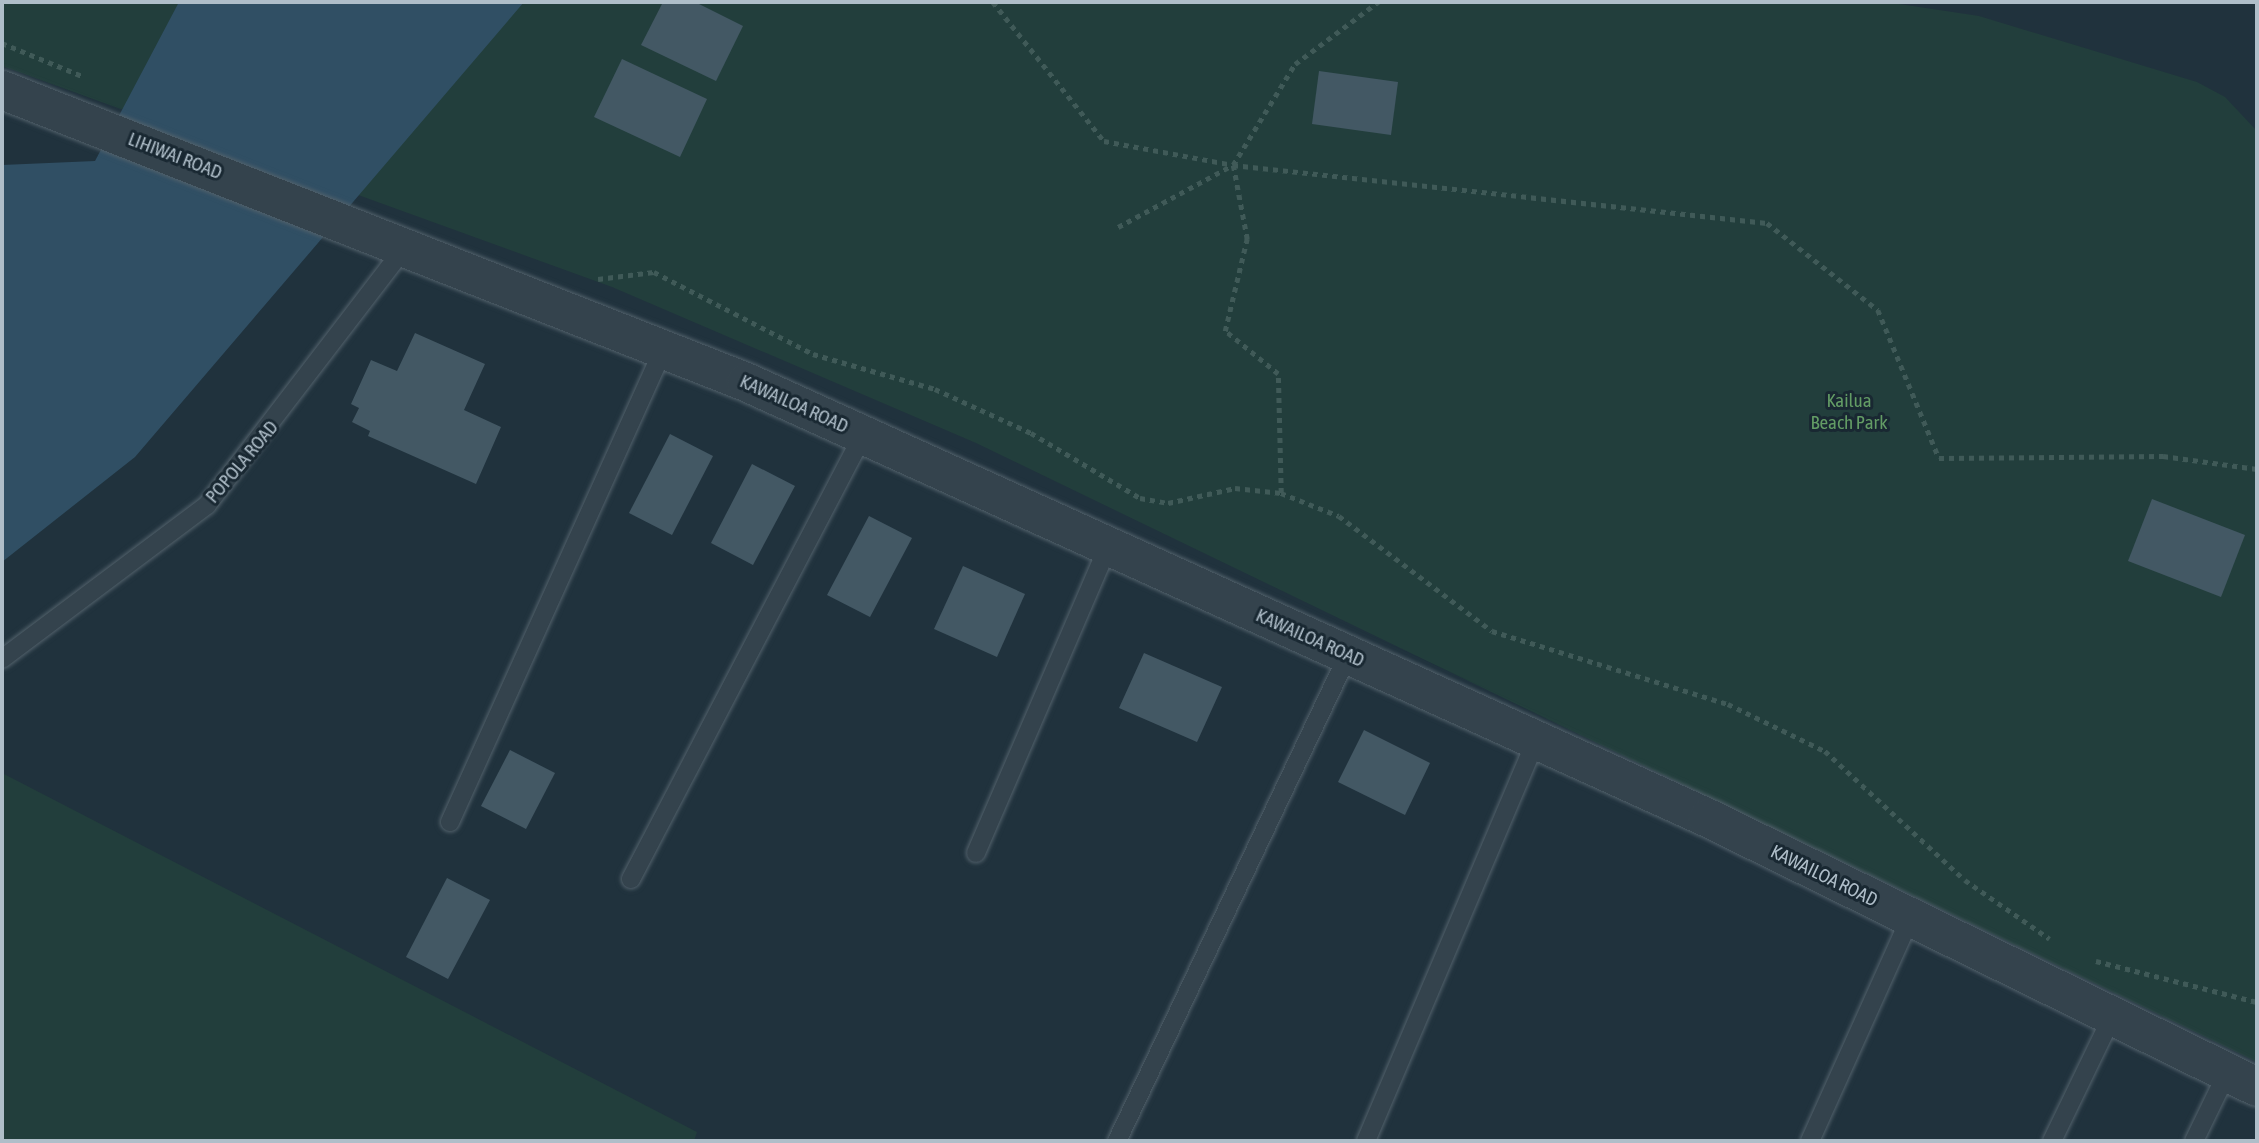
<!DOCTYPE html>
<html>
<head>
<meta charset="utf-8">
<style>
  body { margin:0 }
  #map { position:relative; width:2259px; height:1143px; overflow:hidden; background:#20323d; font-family:"Asap Condensed",sans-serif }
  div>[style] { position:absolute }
  .green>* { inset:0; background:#223e3c }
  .water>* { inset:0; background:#304f64 }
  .building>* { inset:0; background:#435864 }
  .path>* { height:4.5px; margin-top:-2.25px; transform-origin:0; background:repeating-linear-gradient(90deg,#405a58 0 5px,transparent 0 10px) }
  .roads { filter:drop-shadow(0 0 2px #52616b) drop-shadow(0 0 2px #52616b) }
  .service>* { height:18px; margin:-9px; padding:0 9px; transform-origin:9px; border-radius:9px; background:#34434d }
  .tertiary>* { height:38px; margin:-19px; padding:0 19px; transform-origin:19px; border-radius:19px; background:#34434d }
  span { translate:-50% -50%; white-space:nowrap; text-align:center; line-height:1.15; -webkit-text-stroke:6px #192832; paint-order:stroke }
  .street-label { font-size:19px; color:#afbec9 }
  .park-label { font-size:19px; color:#639c65 }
  .frame { position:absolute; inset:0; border:4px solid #afbec9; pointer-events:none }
</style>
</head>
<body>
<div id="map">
  <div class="green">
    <div style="clip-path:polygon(2px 2px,1886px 2px,1979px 16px,2197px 82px,2225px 97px,2257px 131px,2257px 1062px,976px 443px,612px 287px,2px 66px)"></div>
    <div style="clip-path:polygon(2px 773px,697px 1132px,694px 1141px,2px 1141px)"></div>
  </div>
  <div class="water">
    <div style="clip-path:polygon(179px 2px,524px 2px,135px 457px,2px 562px,2px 165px,95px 161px)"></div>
  </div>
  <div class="building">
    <div style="clip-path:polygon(663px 2px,695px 2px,743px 26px,716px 81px,641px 45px)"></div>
    <div style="clip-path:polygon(622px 59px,707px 99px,680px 157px,594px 117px)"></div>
    <div style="clip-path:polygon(1319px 71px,1398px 82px,1391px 135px,1312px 124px)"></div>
    <div style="clip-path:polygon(415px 333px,485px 364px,464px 410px,501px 427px,476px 484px,368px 436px,370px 431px,352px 422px,359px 408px,351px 404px,371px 360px,397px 371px)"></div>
    <div style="clip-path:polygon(670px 434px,713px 456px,672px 535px,629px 513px)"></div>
    <div style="clip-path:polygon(752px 464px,795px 486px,753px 565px,711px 543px)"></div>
    <div style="clip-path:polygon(2152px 499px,2245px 535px,2221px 597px,2128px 561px)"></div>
    <div style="clip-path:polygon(869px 516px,912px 538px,870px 617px,827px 595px)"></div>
    <div style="clip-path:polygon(963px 566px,1025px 594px,997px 657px,934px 629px)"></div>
    <div style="clip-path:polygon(1144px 653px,1222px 687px,1197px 742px,1119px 708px)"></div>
    <div style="clip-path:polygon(1364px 730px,1430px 763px,1405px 815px,1338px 782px)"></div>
    <div style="clip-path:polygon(510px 750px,555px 773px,526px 829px,481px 806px)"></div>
    <div style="clip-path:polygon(447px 878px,490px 900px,448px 979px,406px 957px)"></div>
  </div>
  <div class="path">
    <div style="left:993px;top:2px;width:178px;rotate:51.4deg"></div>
    <div style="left:1104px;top:141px;width:131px;rotate:10.5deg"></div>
    <div style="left:1233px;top:165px;width:537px;rotate:6.2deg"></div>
    <div style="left:1767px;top:223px;width:141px;rotate:38.1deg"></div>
    <div style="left:1878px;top:310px;width:160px;rotate:67.6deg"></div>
    <div style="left:1939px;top:458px;width:224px;rotate:-0.5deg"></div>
    <div style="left:2163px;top:456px;width:95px;rotate:7.9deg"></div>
    <div style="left:2px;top:43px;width:87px;rotate:22.4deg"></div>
    <div style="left:1118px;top:227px;width:128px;rotate:-28.4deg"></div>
    <div style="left:598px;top:279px;width:56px;rotate:-7.1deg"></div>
    <div style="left:654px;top:272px;width:179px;rotate:27.3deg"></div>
    <div style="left:813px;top:354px;width:127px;rotate:16deg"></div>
    <div style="left:935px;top:389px;width:106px;rotate:24.6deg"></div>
    <div style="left:1031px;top:433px;width:127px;rotate:30.8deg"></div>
    <div style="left:1140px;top:498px;width:28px;rotate:10deg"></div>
    <div style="left:1168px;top:503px;width:69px;rotate:-12.6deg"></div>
    <div style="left:1235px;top:488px;width:46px;rotate:6.2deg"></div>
    <div style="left:1281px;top:493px;width:62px;rotate:21.6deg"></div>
    <div style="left:1339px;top:516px;width:191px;rotate:36.9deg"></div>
    <div style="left:1492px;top:631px;width:247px;rotate:17.2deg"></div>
    <div style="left:1728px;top:704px;width:108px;rotate:25.9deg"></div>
    <div style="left:1825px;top:751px;width:190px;rotate:42.7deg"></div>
    <div style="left:1965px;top:880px;width:103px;rotate:34.8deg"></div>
    <div style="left:1281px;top:493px;width:119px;rotate:-91.4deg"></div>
    <div style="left:1278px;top:374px;width:68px;rotate:-140.9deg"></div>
    <div style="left:1225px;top:331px;width:95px;rotate:-76.6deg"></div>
    <div style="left:1247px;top:239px;width:75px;rotate:-100.7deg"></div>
    <div style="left:1233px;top:165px;width:119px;rotate:-58.5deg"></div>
    <div style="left:1295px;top:64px;width:104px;rotate:-36.8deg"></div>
    <div style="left:2096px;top:961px;width:166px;rotate:14.3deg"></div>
  </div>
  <div class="roads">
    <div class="service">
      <div style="left:2px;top:659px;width:256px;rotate:-36.9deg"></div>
      <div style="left:207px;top:505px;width:327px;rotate:-52.5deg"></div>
      <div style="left:450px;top:822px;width:520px;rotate:-65.7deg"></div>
      <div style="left:976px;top:853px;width:334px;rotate:-66.7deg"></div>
      <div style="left:631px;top:879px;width:501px;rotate:-62.41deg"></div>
      <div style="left:1117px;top:1141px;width:538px;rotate:-64.58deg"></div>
      <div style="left:1366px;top:1141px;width:435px;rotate:-67deg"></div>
      <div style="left:1810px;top:1141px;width:244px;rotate:-65.8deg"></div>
      <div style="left:2052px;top:1141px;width:136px;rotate:-64.2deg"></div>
      <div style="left:2194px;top:1141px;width:76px;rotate:-64.1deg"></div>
    </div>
    <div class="tertiary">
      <div style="left:2px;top:90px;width:799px;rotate:21.43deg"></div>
      <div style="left:746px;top:382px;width:1056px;rotate:24.38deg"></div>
      <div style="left:1708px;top:818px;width:611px;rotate:26.1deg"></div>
    </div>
  </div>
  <div class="street-label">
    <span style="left:175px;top:156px;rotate:21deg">LIHIWAI ROAD</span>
    <span style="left:794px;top:404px;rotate:24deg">KAWAILOA ROAD</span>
    <span style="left:242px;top:462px;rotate:-50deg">POPOLA ROAD</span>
    <span style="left:1310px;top:638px;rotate:24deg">KAWAILOA ROAD</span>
    <span style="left:1824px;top:876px;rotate:26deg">KAWAILOA ROAD</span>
  </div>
  <div class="park-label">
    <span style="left:1849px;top:412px">Kailua<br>Beach Park</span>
  </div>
  <div class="frame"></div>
</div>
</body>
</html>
